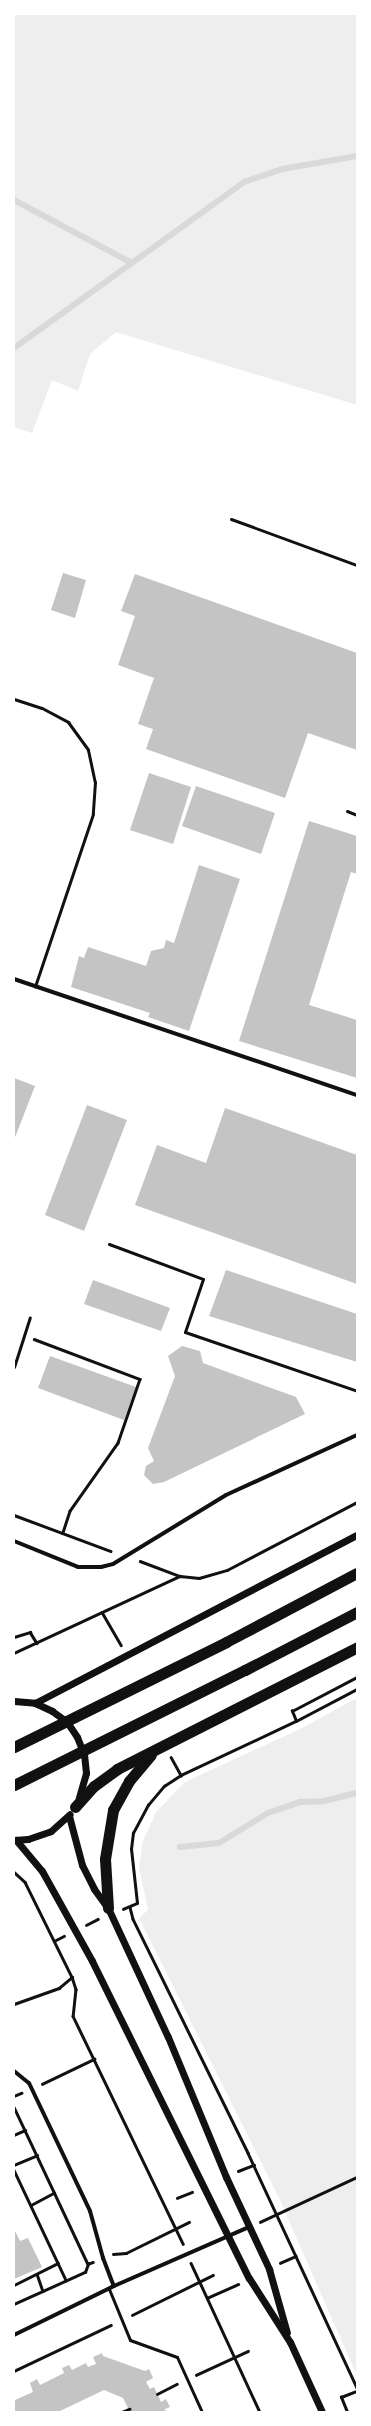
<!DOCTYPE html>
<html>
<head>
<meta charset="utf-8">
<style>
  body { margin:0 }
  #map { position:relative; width:371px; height:2426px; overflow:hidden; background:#fff; font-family:"Varela Round",sans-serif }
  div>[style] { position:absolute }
  .green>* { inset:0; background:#eee }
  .stream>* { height:6px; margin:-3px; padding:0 3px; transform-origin:3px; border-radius:3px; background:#d9d9d9 }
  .building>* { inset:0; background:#c4c4c4 }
  .path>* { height:2.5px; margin:-1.25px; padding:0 1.25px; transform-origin:1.25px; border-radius:1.25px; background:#111 }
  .service>* { height:3px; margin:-1.5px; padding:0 1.5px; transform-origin:1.5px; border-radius:1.5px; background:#111 }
  .minor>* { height:4px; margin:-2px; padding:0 2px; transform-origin:2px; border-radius:2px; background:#111 }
  .tertiary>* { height:7px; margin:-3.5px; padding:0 3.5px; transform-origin:3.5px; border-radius:3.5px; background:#111 }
  .trunk>* { height:11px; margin:-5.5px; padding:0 5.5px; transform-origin:5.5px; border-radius:5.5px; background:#111 }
  span { translate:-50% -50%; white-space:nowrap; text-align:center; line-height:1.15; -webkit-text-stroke:3px #fff; paint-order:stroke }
  .frame { position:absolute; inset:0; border:15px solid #fff; pointer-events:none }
</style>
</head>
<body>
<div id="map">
  <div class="green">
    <div style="clip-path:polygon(14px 14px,357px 14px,357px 405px,116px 332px,90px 354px,78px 391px,52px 380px,32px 433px,14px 427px)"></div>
    <div style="clip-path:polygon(357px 1698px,357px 2376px,279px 2198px,139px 1918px,148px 1910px,139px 1867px,143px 1841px,156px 1812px,185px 1782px,300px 1729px)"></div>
  </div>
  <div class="stream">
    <div style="left:14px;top:200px;width:134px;rotate:28.1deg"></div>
    <div style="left:14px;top:348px;width:284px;rotate:-35.8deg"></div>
    <div style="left:244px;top:182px;width:40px;rotate:-18.9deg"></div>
    <div style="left:282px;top:169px;width:76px;rotate:-9.8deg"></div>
    <div style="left:180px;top:1847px;width:39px;rotate:-6deg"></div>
    <div style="left:219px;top:1843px;width:57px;rotate:-31.5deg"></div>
    <div style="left:268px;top:1813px;width:34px;rotate:-19deg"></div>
    <div style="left:300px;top:1802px;width:24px;rotate:-2deg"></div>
    <div style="left:324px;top:1801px;width:34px;rotate:-14deg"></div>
  </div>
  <div class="building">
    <div style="clip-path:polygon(63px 573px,86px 580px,75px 618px,51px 610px)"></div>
    <div style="clip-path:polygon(135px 574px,357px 653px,357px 750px,308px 733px,285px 798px,146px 749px,153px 729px,138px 724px,154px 678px,118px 665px,135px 616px,121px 611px)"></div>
    <div style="clip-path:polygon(149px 773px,191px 787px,173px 844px,130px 830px)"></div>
    <div style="clip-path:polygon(196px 786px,275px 813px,261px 854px,182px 826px)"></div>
    <div style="clip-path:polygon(309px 821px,357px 836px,357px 874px,351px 872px,309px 1005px,357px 1020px,357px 1078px,239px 1041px)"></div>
    <div style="clip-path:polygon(199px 865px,240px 879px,189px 1031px,148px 1017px,150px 1013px,71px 987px,79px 956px,84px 958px,88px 947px,146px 966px,151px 951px,164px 948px,166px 940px,174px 943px)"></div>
    <div style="clip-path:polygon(14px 1078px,35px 1086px,14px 1140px)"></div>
    <div style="clip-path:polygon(87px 1105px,127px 1120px,84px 1231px,45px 1215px)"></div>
    <div style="clip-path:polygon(225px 1108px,357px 1155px,357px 1284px,135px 1205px,157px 1145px,206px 1163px)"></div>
    <div style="clip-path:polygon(226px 1270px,357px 1314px,357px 1362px,209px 1316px)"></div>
    <div style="clip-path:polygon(93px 1280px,170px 1308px,161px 1331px,84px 1304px)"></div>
    <div style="clip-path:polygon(182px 1346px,200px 1351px,203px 1363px,296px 1397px,305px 1414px,164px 1482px,153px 1484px,144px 1475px,146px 1466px,154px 1461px,148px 1448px,175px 1376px,168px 1356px)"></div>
    <div style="clip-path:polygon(50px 1356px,136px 1387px,124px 1420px,38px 1388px)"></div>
    <div style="clip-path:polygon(14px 2229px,20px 2241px,28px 2238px,42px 2267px,14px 2279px)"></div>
    <div style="clip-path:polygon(102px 2353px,103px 2356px,145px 2371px,149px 2369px,153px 2378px,146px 2382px,150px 2389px,154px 2387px,161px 2402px,166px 2399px,170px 2407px,165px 2409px,166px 2412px,130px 2412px,123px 2398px,104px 2390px,58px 2412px,14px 2412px,14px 2398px,15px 2400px,33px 2392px,30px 2383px,37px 2379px,40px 2385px,64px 2373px,62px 2368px,69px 2365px,72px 2370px,86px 2363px,88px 2367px,96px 2364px,93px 2357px)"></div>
  </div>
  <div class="path">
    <div style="left:34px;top:1339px;width:113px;rotate:20.7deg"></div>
    <div style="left:140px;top:1379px;width:68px;rotate:109deg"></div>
    <div style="left:118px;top:1443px;width:83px;rotate:125.2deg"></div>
    <div style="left:70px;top:1511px;width:23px;rotate:108deg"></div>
    <div style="left:14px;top:1515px;width:103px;rotate:20.4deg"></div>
    <div style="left:140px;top:1561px;width:43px;rotate:20.6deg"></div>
    <div style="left:102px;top:1612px;width:38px;rotate:60deg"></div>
    <div style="left:14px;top:1637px;width:17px;rotate:-17deg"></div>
    <div style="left:30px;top:1632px;width:13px;rotate:58deg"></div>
    <div style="left:14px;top:1653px;width:183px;rotate:-24.9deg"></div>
    <div style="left:180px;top:1576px;width:19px;rotate:6deg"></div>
    <div style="left:199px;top:1578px;width:29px;rotate:-16deg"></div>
    <div style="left:227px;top:1570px;width:147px;rotate:-27.6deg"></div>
    <div style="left:296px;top:1721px;width:11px;rotate:-112deg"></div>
    <div style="left:292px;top:1711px;width:73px;rotate:-27.6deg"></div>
    <div style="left:171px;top:1757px;width:21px;rotate:61deg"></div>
    <div style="left:14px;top:1872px;width:15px;rotate:42deg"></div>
    <div style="left:25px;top:1882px;width:106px;rotate:63.7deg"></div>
    <div style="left:72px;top:1977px;width:13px;rotate:72deg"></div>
    <div style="left:76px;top:1989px;width:27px;rotate:96deg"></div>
    <div style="left:73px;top:2016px;width:253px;rotate:64.2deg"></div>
    <div style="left:130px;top:1907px;width:12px;rotate:76deg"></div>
    <div style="left:133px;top:1919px;width:261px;rotate:63.8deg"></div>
    <div style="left:248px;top:2153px;width:259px;rotate:65.1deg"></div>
    <div style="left:123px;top:1909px;width:15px;rotate:-23deg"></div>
    <div style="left:137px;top:1903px;width:54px;rotate:-96.3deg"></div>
    <div style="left:131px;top:1849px;width:16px;rotate:-83deg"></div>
    <div style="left:133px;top:1833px;width:32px;rotate:-62deg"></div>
    <div style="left:148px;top:1805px;width:25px;rotate:-50deg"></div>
    <div style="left:164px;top:1786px;width:20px;rotate:-33deg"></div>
    <div style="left:181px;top:1775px;width:127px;rotate:-25.2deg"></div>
    <div style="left:296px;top:1721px;width:69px;rotate:-27.7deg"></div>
    <div style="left:86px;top:1925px;width:13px;rotate:-27deg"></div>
    <div style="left:54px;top:1941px;width:11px;rotate:-27deg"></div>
    <div style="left:14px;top:2004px;width:48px;rotate:-19.6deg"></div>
    <div style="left:59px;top:1988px;width:17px;rotate:-40deg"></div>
    <div style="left:42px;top:2084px;width:58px;rotate:-25.7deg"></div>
    <div style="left:14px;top:2096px;width:8px;rotate:-23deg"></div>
    <div style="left:14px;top:2107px;width:174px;rotate:64.8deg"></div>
    <div style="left:14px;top:2135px;width:12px;rotate:-24deg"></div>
    <div style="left:14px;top:2165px;width:25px;rotate:-23deg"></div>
    <div style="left:14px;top:2170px;width:122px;rotate:64.7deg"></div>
    <div style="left:238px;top:2171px;width:17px;rotate:-21deg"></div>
    <div style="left:177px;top:2198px;width:16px;rotate:-22deg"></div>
    <div style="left:31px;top:2205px;width:26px;rotate:-28deg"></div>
    <div style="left:260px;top:2222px;width:107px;rotate:-24.9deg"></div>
    <div style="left:113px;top:2254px;width:13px;rotate:-4deg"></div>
    <div style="left:126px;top:2253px;width:70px;rotate:-26.2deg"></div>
    <div style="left:191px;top:2263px;width:164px;rotate:65.2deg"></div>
    <div style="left:280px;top:2263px;width:17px;rotate:-24deg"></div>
    <div style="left:37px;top:2274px;width:18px;rotate:71deg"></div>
    <div style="left:14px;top:2285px;width:49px;rotate:-26.6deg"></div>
    <div style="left:207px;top:2298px;width:34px;rotate:-24deg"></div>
    <div style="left:14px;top:2304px;width:78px;rotate:-24.3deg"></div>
    <div style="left:85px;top:2272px;width:9px;rotate:-69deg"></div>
    <div style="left:88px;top:2264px;width:5px;rotate:-22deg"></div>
    <div style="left:132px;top:2315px;width:90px;rotate:-26.3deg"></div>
    <div style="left:14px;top:2371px;width:107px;rotate:-25.4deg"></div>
    <div style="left:196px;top:2375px;width:57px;rotate:-24.8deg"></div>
    <div style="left:157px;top:2394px;width:22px;rotate:-27deg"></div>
    <div style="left:122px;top:2412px;width:8px;rotate:-23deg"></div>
    <div style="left:347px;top:2412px;width:16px;rotate:-112deg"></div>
    <div style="left:341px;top:2397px;width:17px;rotate:-21deg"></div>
  </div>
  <div class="service">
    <div style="left:231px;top:519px;width:134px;rotate:20.1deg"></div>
    <div style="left:14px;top:699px;width:29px;rotate:18deg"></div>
    <div style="left:42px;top:708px;width:30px;rotate:28deg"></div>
    <div style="left:68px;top:722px;width:34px;rotate:54deg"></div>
    <div style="left:88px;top:750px;width:33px;rotate:78deg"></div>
    <div style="left:95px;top:782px;width:32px;rotate:94deg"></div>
    <div style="left:93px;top:814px;width:182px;rotate:108.6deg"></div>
    <div style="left:347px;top:811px;width:11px;rotate:22deg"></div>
    <div style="left:109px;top:1244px;width:100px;rotate:20.4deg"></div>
    <div style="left:203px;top:1279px;width:56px;rotate:108.8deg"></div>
    <div style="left:185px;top:1332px;width:182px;rotate:18.9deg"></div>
    <div style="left:14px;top:1367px;width:52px;rotate:-72.3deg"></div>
    <div style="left:109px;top:2289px;width:55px;rotate:67.6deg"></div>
    <div style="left:130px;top:2340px;width:50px;rotate:19.9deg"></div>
    <div style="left:177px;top:2357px;width:60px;rotate:65.6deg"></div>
  </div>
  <div class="minor">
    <div style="left:14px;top:979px;width:362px;rotate:18.7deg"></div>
    <div style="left:14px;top:1541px;width:69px;rotate:22.1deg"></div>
    <div style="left:78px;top:1567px;width:23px"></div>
    <div style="left:101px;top:1567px;width:12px;rotate:-14deg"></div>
    <div style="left:113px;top:1564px;width:132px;rotate:-31.4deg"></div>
    <div style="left:226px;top:1495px;width:144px;rotate:-24.6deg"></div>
    <div style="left:14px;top:2071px;width:19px;rotate:39deg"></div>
    <div style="left:29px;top:2083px;width:142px;rotate:64.5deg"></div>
    <div style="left:90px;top:2211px;width:49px;rotate:74.5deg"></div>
    <div style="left:103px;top:2258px;width:30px;rotate:69deg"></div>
    <div style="left:14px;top:2335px;width:111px;rotate:-26.1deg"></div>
    <div style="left:114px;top:2286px;width:147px;rotate:-23.6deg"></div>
  </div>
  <div class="tertiary">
    <div style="left:14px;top:1701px;width:21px;rotate:5deg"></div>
    <div style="left:35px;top:1703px;width:19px;rotate:25deg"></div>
    <div style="left:52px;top:1711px;width:19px;rotate:36deg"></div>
    <div style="left:67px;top:1722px;width:18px;rotate:56deg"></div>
    <div style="left:77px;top:1737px;width:18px;rotate:68deg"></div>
    <div style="left:84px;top:1754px;width:19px;rotate:84deg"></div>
    <div style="left:86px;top:1773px;width:26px;rotate:106deg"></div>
    <div style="left:35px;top:1703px;width:363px;rotate:-27.6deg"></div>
    <div style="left:69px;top:1816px;width:51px;rotate:75.1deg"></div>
    <div style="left:82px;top:1865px;width:27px;rotate:63deg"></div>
    <div style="left:94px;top:1889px;width:24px;rotate:54deg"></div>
    <div style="left:108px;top:1908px;width:142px;rotate:65.1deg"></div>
    <div style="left:168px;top:2037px;width:152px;rotate:67.5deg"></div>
    <div style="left:226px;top:2177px;width:102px;rotate:64.9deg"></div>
    <div style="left:269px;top:2269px;width:66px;rotate:74.3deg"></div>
    <div style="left:14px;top:1840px;width:14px;rotate:-4deg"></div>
    <div style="left:28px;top:1839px;width:24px;rotate:-19deg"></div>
    <div style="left:51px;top:1831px;width:25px;rotate:-42deg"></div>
    <div style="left:16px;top:1840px;width:40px;rotate:50deg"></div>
    <div style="left:42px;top:1871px;width:103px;rotate:60.9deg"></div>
    <div style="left:92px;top:1961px;width:354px;rotate:63.7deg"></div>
    <div style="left:249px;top:2278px;width:76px;rotate:57.4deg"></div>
    <div style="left:290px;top:2342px;width:77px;rotate:65.4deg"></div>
  </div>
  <div class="trunk">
    <div style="left:14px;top:1747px;width:237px;rotate:-26.3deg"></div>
    <div style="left:226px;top:1642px;width:148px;rotate:-27.8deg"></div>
    <div style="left:14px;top:1785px;width:258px;rotate:-26.5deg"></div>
    <div style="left:245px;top:1670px;width:126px;rotate:-27.4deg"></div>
    <div style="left:75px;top:1807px;width:28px;rotate:-48deg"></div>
    <div style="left:94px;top:1786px;width:29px;rotate:-36deg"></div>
    <div style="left:117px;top:1769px;width:269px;rotate:-26.9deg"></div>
    <div style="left:108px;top:1908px;width:49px;rotate:-93.5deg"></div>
    <div style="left:105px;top:1859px;width:50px;rotate:-80.7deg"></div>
    <div style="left:113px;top:1810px;width:33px;rotate:-61deg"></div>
    <div style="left:129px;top:1781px;width:34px;rotate:-50deg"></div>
  </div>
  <div class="frame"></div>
</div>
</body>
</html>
